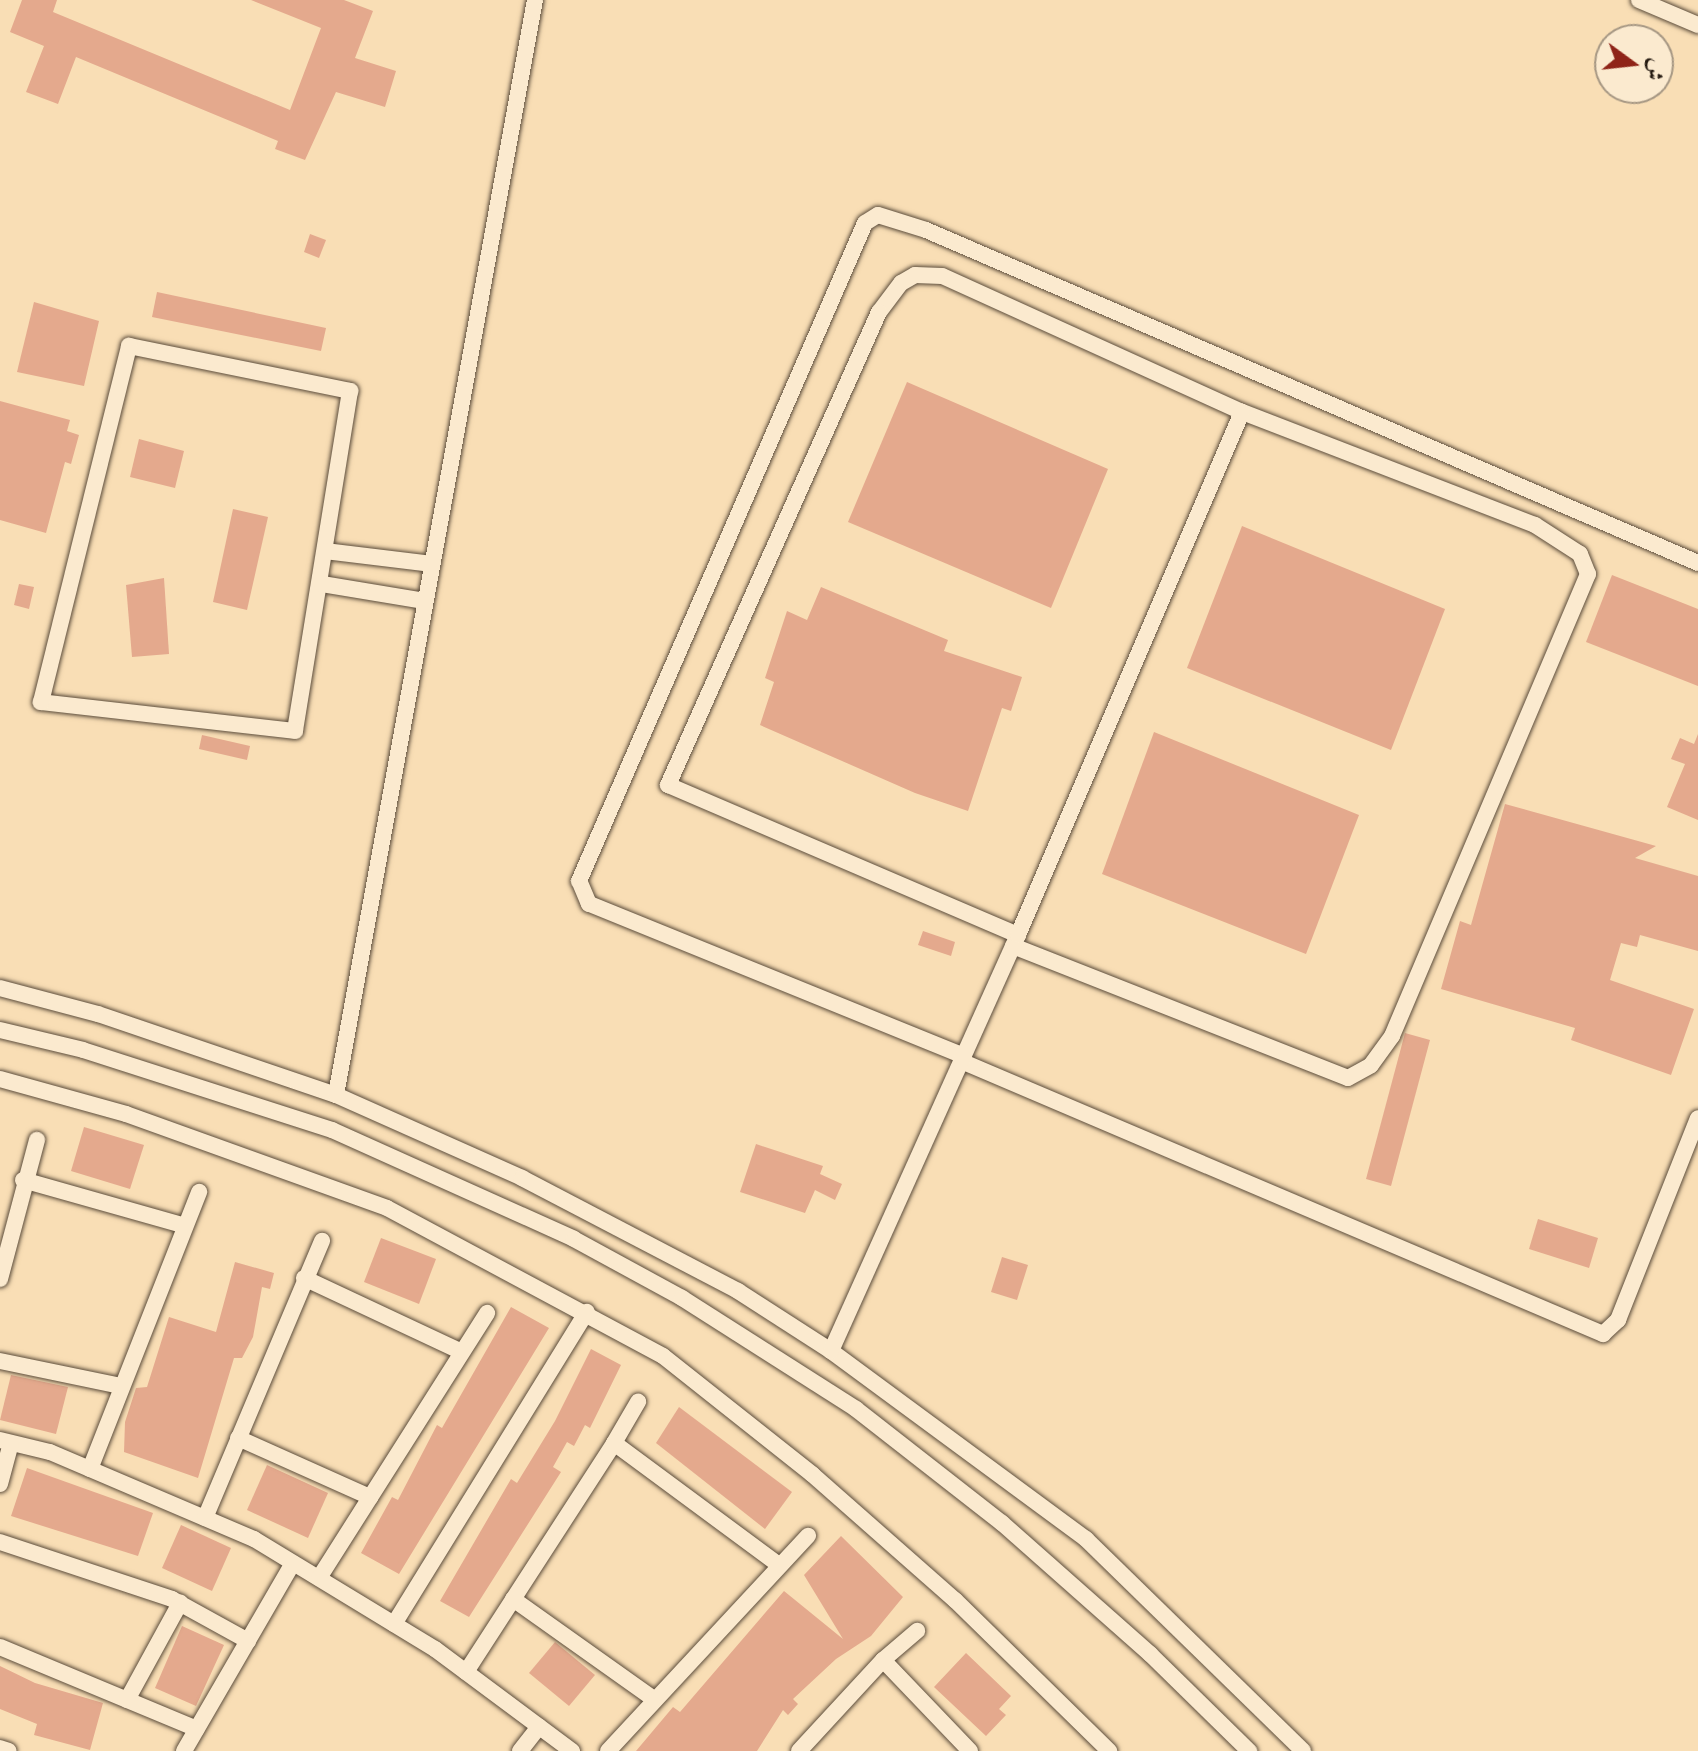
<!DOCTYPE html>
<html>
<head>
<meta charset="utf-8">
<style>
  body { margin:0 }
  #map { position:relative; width:1698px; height:1751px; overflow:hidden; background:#f9deb5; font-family:"EB Garamond",Amiri,serif }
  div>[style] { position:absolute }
  .building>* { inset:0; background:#e4a98d }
  .roads { filter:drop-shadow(0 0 2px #5b4c3b) drop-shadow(0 0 2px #5b4c3b) }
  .minor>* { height:16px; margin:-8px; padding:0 8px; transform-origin:8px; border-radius:8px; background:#fbeacf }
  span { translate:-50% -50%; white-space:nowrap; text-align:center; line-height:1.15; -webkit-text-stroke:7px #fbeacf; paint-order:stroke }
  .north { position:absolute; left:1594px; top:24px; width:80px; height:80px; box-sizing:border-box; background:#fbeacf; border:2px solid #a69783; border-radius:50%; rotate:105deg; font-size:22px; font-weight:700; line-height:32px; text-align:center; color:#261b12 }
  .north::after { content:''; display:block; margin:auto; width:28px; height:36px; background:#8f2418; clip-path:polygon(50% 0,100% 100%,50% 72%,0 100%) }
</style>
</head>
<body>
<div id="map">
  <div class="building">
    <div style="clip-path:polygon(22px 0,57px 0,53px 12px,290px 110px,321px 28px,251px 0,344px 0,373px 11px,355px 58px,396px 71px,385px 107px,336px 92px,305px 160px,275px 149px,278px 141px,76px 57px,58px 104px,26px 92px,44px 46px,10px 32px)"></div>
    <div style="clip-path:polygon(310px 234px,326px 240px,319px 258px,304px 252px)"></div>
    <div style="clip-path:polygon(157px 292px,326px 328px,321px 351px,152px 317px)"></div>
    <div style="clip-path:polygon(34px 302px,99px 321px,84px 386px,17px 372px)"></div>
    <div style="clip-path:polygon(907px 382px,1108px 469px,1051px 608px,848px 522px)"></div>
    <div style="clip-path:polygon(0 401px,70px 420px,67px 431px,79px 435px,71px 464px,65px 462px,46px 533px,0 520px)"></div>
    <div style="clip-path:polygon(139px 439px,184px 451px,175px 488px,130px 477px)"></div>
    <div style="clip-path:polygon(233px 509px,268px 517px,247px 610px,213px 602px)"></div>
    <div style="clip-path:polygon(1242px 526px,1445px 609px,1391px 750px,1187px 668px)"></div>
    <div style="clip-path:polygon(1612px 575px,1698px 609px,1698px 686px,1586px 642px)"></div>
    <div style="clip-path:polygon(164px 578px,169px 654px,132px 657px,126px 585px)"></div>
    <div style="clip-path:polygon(19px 584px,34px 587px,29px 609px,14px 605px)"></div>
    <div style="clip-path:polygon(821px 587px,948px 640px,944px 651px,1022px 677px,1011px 711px,1002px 708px,968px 811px,915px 793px,760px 725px,774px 682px,765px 678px,787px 611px,807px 620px)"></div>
    <div style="clip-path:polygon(1154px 732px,1359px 815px,1306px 954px,1102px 874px)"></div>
    <div style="clip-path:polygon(1698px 734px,1698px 820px,1667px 807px,1685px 764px,1671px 759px,1680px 738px,1694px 744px)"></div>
    <div style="clip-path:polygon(202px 735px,250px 746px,247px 760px,199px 749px)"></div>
    <div style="clip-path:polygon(1505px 804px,1656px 846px,1635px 858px,1698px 876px,1698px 951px,1640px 935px,1637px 947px,1621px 943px,1610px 980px,1694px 1009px,1671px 1075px,1571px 1040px,1575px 1028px,1441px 989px,1460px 921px,1471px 925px)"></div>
    <div style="clip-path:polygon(923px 931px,955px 942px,951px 956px,918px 945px)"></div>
    <div style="clip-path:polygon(1405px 1033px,1430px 1040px,1391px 1186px,1366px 1179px)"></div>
    <div style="clip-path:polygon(84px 1127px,144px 1145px,130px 1189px,71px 1171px)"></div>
    <div style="clip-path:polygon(756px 1144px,823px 1166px,820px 1174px,842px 1184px,835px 1200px,815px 1190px,805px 1213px,740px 1192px)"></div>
    <div style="clip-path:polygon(1538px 1219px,1598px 1238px,1589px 1268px,1529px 1249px)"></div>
    <div style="clip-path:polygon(381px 1238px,436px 1259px,419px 1304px,364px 1282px)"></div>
    <div style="clip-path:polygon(1002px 1257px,1028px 1265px,1017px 1300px,991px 1292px)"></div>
    <div style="clip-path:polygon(235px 1262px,274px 1273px,270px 1289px,262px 1287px,253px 1337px,242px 1358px,234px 1358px,198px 1478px,124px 1452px,125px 1422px,136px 1388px,147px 1387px,169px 1317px,216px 1332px)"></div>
    <div style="clip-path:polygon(511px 1307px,549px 1328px,399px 1574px,361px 1553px,392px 1497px,398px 1500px,437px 1425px,442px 1428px)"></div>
    <div style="clip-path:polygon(591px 1349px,621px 1365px,590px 1428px,585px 1425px,574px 1446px,567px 1442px,553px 1467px,561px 1472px,469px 1617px,440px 1601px,511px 1479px,517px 1483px,555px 1421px)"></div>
    <div style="clip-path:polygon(11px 1375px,68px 1387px,56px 1434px,0 1420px)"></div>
    <div style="clip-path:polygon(679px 1407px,792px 1492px,765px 1529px,656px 1443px)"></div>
    <div style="clip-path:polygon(267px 1465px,328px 1493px,308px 1538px,247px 1510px)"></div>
    <div style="clip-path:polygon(27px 1468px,153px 1513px,138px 1556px,11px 1516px)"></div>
    <div style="clip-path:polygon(181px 1525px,231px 1548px,212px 1591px,162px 1568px)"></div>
    <div style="clip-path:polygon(841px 1536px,903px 1597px,871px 1636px,836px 1659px,793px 1699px,798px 1704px,788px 1715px,783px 1710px,757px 1751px,636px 1751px,673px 1707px,680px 1712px,784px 1591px,843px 1639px,804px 1575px)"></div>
    <div style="clip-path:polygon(182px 1626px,224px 1645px,196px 1706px,155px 1688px)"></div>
    <div style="clip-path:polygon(555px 1642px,595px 1675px,569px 1706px,529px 1673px)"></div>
    <div style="clip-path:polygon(966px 1653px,1011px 1696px,999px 1709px,1006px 1715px,986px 1736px,934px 1687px)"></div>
    <div style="clip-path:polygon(0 1666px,35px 1683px,103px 1703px,90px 1750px,34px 1735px,37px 1724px,0 1709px)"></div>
  </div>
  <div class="roads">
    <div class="minor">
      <div style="left:1639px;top:0;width:64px;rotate:23deg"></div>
      <div style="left:129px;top:346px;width:226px;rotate:11.5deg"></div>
      <div style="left:350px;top:391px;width:344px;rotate:99.2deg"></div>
      <div style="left:295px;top:731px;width:256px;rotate:-173.5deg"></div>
      <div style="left:41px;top:702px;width:367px;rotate:-76.1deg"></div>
      <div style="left:325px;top:551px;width:108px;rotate:6.9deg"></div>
      <div style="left:322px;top:584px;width:104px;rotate:9.4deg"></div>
      <div style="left:1013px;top:946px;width:360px;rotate:21.5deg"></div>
      <div style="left:1348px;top:1078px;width:26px;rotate:-29deg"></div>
      <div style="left:1371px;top:1065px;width:36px;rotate:-54deg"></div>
      <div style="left:1392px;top:1036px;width:502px;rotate:-67.01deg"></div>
      <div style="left:1588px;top:574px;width:22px;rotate:-112deg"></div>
      <div style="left:1580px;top:554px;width:54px;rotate:-147.2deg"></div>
      <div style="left:1535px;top:525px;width:314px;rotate:-158.9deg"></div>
      <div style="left:1242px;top:412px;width:329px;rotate:-155.6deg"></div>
      <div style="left:942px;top:276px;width:27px;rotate:-178deg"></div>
      <div style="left:915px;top:275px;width:16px;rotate:150deg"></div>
      <div style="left:901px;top:283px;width:36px;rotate:127deg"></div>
      <div style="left:879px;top:312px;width:518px;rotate:114.04deg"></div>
      <div style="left:668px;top:785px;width:381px;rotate:23.2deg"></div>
      <div style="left:0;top:988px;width:101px;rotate:14.9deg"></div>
      <div style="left:98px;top:1014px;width:251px;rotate:18.8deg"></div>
      <div style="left:336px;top:1095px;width:204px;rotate:24deg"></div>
      <div style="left:522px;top:1178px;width:244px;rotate:27.6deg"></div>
      <div style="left:738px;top:1291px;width:111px;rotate:32.8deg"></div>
      <div style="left:831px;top:1351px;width:317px;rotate:36.4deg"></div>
      <div style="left:1086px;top:1539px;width:303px;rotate:44.3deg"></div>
      <div style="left:0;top:1030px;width:85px;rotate:13.5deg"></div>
      <div style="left:83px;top:1050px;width:262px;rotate:17.8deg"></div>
      <div style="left:332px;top:1130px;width:265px;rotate:24.2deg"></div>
      <div style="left:574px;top:1239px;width:123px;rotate:28.6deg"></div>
      <div style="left:682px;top:1298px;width:206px;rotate:32.5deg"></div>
      <div style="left:856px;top:1409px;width:185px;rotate:38deg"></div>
      <div style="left:1002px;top:1523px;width:198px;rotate:41.5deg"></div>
      <div style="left:1150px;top:1654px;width:139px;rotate:44.4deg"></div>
      <div style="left:964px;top:1056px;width:405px;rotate:-157.9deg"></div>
      <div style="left:589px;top:904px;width:25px;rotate:-113deg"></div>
      <div style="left:579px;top:881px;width:717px;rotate:-66.51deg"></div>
      <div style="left:865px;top:223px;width:15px;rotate:-32deg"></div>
      <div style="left:878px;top:215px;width:50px;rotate:17.4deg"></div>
      <div style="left:926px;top:230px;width:841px;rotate:23.33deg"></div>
      <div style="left:961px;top:1061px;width:698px;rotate:23.04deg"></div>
      <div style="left:1603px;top:1334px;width:21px;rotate:-43deg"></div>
      <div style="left:1618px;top:1320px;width:217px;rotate:-68.4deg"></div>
      <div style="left:0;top:1079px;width:131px;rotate:15.5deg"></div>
      <div style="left:126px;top:1114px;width:277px;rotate:19.8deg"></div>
      <div style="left:387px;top:1208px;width:313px;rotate:28.2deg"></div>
      <div style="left:663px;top:1356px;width:191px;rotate:38.4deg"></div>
      <div style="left:813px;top:1475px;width:189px;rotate:41.4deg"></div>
      <div style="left:955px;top:1600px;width:216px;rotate:44.4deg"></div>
      <div style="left:336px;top:1095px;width:1113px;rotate:-79.7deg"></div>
      <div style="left:23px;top:1180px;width:165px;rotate:15.8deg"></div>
      <div style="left:304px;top:1278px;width:172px;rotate:25.1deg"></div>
      <div style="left:0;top:1279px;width:144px;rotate:-75.1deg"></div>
      <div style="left:831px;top:1351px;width:456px;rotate:-65.8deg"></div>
      <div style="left:1018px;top:935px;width:569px;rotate:-66.81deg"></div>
      <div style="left:0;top:1361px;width:124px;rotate:11.7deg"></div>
      <div style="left:238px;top:1438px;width:145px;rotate:24.1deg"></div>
      <div style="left:0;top:1440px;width:51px;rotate:13.5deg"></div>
      <div style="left:50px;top:1452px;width:222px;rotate:23.1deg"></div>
      <div style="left:254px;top:1539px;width:212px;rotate:31.3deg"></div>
      <div style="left:435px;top:1649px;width:171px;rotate:36.7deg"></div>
      <div style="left:614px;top:1443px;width:48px;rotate:-59.7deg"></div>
      <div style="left:90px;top:1469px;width:298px;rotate:-68.5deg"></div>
      <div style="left:0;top:1484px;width:42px;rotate:-75deg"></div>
      <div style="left:205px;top:1518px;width:301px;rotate:-67.1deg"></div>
      <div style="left:0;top:1542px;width:181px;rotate:18.3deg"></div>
      <div style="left:172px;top:1599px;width:87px;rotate:28.9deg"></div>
      <div style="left:319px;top:1578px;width:314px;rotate:-57.6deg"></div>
      <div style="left:513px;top:1599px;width:174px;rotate:35.4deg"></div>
      <div style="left:394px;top:1624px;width:367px;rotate:-58.3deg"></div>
      <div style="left:0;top:1647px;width:213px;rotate:22.6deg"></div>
      <div style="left:883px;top:1660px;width:126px;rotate:46.3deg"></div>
      <div style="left:466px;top:1672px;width:273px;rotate:-57.1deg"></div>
      <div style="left:614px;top:1443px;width:205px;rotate:36.5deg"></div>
      <div style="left:127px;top:1700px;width:111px;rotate:-61.3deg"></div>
      <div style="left:0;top:1748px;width:9px;rotate:18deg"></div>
      <div style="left:184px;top:1751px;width:217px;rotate:-59.9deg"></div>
      <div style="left:520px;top:1751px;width:31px;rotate:-52deg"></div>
      <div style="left:608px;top:1751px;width:294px;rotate:-47.1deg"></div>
      <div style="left:799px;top:1751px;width:124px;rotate:-47.3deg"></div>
      <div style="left:883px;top:1660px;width:45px;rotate:-40.5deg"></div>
    </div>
  </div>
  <div class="north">ش</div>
</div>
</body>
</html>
